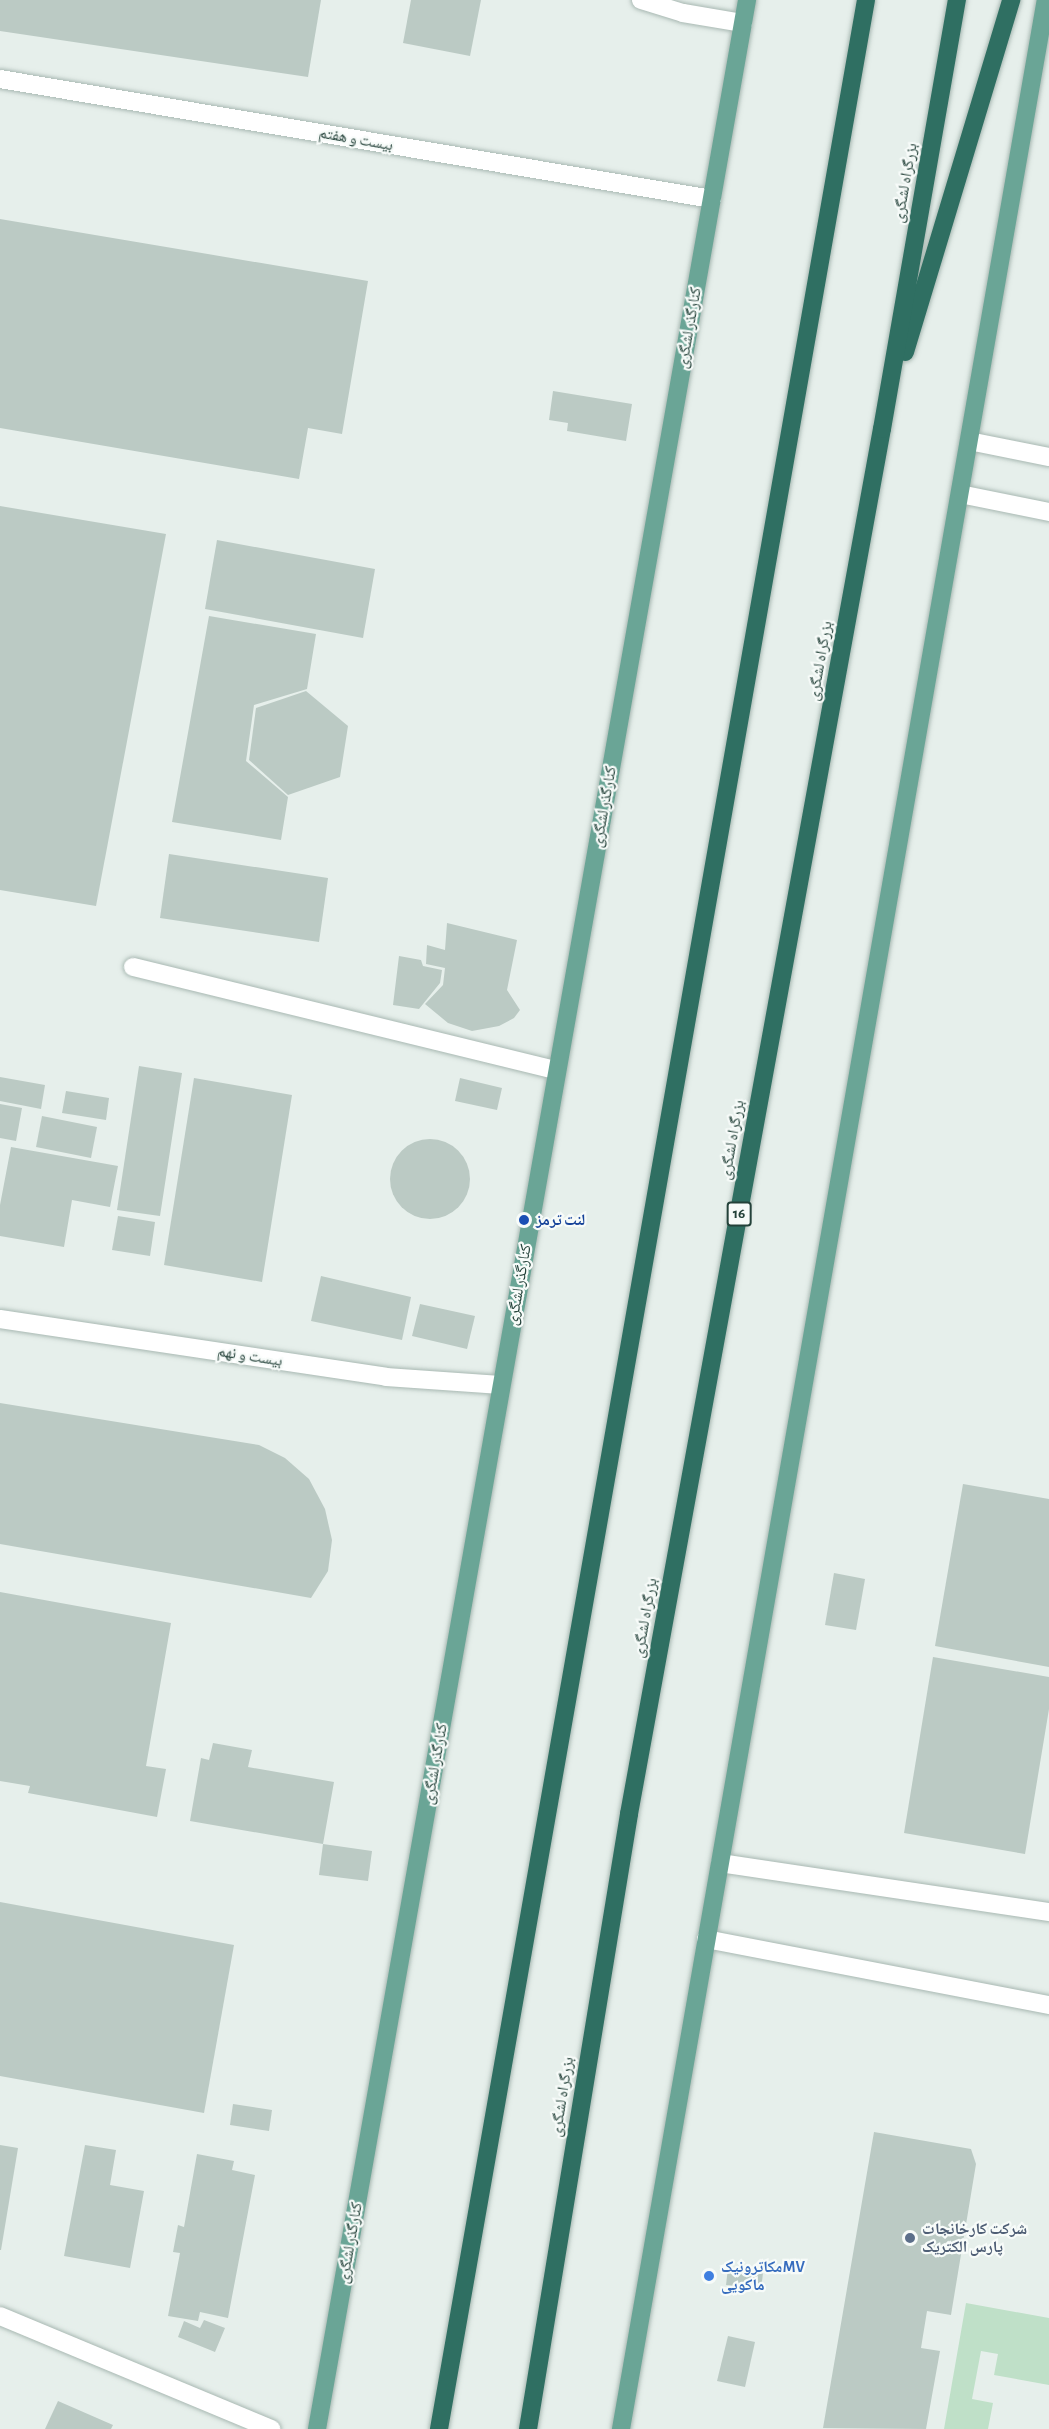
<!DOCTYPE html>
<html>
<head>
<meta charset="utf-8">
<style>
  body { margin:0 }
  #map { position:relative; width:1049px; height:2429px; overflow:hidden; background:#e6efeb; font-family:"Alegreya Sans","Noto Naskh Arabic",sans-serif }
  div>[style] { position:absolute }
  .green>* { inset:0; background:#bfe0c8 }
  .building>* { inset:0; background:#bbcac4 }
  .round { border-radius:50% }
  .roads { filter:drop-shadow(0 0 2px #a8b8b2) drop-shadow(0 0 2px #a8b8b2) }
  .minor>* { height:18px; margin:-9px; padding:0 9px; transform-origin:9px; border-radius:9px; background:#fff }
  .major>* { height:18px; margin:-9px; padding:0 9px; transform-origin:9px; border-radius:9px; background:#6aa596 }
  .highway>* { height:18px; margin:-9px; padding:0 9px; transform-origin:9px; border-radius:9px; background:#2f6f62 }
  .dots>* { width:16px; height:16px; translate:-50% -50%; box-sizing:border-box; border:3px solid #f7fbf9; border-radius:50% }
  span { translate:-50% -50%; white-space:nowrap; text-align:center; line-height:1.15; -webkit-text-stroke:4.5px #f7fbf9; paint-order:stroke }
  .shield-label span { padding:2px 4px; background:#f7fbf9; border:2px solid; border-radius:4px; -webkit-text-stroke-width:0 }
  .shield-label { font-size:15px; color:#24423a; font-weight:700 }
  .street-label { font-size:16px; color:#24423a }
  .transit-label { font-size:16px; color:#164399; font-weight:700 }
  .left { translate:0 -50%; text-align:left }
  .service-label { font-size:16px; color:#4e5e75; font-weight:700 }
  .shop-label { font-size:16px; color:#366cbe; font-weight:700 }
</style>
</head>
<body>
<div id="map">
  <div class="green">
    <div style="clip-path:polygon(966px 2303px,1049px 2318px,1049px 2385px,994px 2375px,998px 2354px,981px 2351px,972px 2399px,993px 2403px,988px 2429px,944px 2429px)"></div>
  </div>
  <div class="building">
    <div style="clip-path:polygon(0 0,321px 0,308px 77px,0 31px)"></div>
    <div style="clip-path:polygon(411px 0,481px 0,470px 56px,403px 43px)"></div>
    <div style="clip-path:polygon(0 219px,368px 281px,342px 434px,308px 428px,299px 479px,0 428px)"></div>
    <div style="clip-path:polygon(553px 391px,632px 404px,626px 441px,567px 431px,568px 423px,549px 420px)"></div>
    <div style="clip-path:polygon(0 506px,166px 534px,96px 906px,0 890px)"></div>
    <div style="clip-path:polygon(217px 540px,375px 569px,363px 638px,205px 609px)"></div>
    <div style="clip-path:polygon(209px 616px,316px 634px,307px 689px,254px 705px,246px 761px,288px 797px,281px 840px,172px 822px)"></div>
    <div style="clip-path:polygon(306px 691px,348px 726px,340px 777px,288px 795px,249px 760px,256px 708px)"></div>
    <div style="clip-path:polygon(169px 854px,328px 878px,319px 942px,160px 918px)"></div>
    <div style="clip-path:polygon(447px 923px,517px 940px,507px 990px,520px 1010px,514px 1018px,499px 1026px,472px 1031px,448px 1023px,425px 1004px,443px 985px,445px 968px,426px 964px,427px 945px,445px 950px)"></div>
    <div style="clip-path:polygon(399px 956px,421px 960px,423px 966px,442px 970px,440px 983px,419px 1009px,393px 1005px)"></div>
    <div style="clip-path:polygon(139px 1066px,182px 1073px,160px 1216px,117px 1210px)"></div>
    <div style="clip-path:polygon(0 1077px,45px 1085px,41px 1109px,0 1101px)"></div>
    <div style="clip-path:polygon(194px 1078px,292px 1095px,262px 1282px,164px 1265px)"></div>
    <div style="clip-path:polygon(460px 1078px,502px 1088px,497px 1110px,455px 1101px)"></div>
    <div style="clip-path:polygon(66px 1091px,109px 1098px,106px 1120px,62px 1113px)"></div>
    <div style="clip-path:polygon(0 1104px,22px 1108px,16px 1141px,0 1138px)"></div>
    <div style="clip-path:polygon(42px 1116px,97px 1127px,91px 1158px,36px 1147px)"></div>
    <div class="round" style="left:390px;top:1139px;width:80px;height:80px"></div>
    <div style="clip-path:polygon(11px 1147px,118px 1166px,110px 1207px,72px 1200px,64px 1247px,0 1236px,0 1205px)"></div>
    <div style="clip-path:polygon(118px 1216px,155px 1222px,150px 1256px,112px 1250px)"></div>
    <div style="clip-path:polygon(321px 1276px,411px 1297px,402px 1340px,311px 1321px)"></div>
    <div style="clip-path:polygon(420px 1304px,475px 1316px,467px 1349px,412px 1336px)"></div>
    <div style="clip-path:polygon(0 1403px,259px 1445px,285px 1458px,309px 1479px,325px 1509px,332px 1540px,328px 1571px,311px 1598px,0 1544px)"></div>
    <div style="clip-path:polygon(963px 1484px,1049px 1499px,1049px 1667px,935px 1646px)"></div>
    <div style="clip-path:polygon(834px 1573px,865px 1579px,856px 1630px,825px 1625px)"></div>
    <div style="clip-path:polygon(0 1592px,171px 1623px,146px 1766px,166px 1769px,157px 1817px,28px 1793px,30px 1786px,0 1781px)"></div>
    <div style="clip-path:polygon(933px 1657px,1049px 1677px,1049px 1709px,1025px 1854px,904px 1833px)"></div>
    <div style="clip-path:polygon(213px 1743px,252px 1750px,248px 1767px,334px 1782px,323px 1844px,190px 1821px,201px 1758px,209px 1760px)"></div>
    <div style="clip-path:polygon(323px 1844px,372px 1851px,368px 1881px,319px 1875px)"></div>
    <div style="clip-path:polygon(0 1902px,234px 1945px,204px 2113px,0 2076px)"></div>
    <div style="clip-path:polygon(233px 2104px,272px 2110px,269px 2131px,230px 2125px)"></div>
    <div style="clip-path:polygon(874px 2132px,971px 2149px,976px 2164px,951px 2315px,927px 2311px,921px 2348px,940px 2351px,926px 2429px,823px 2428px)"></div>
    <div style="clip-path:polygon(0 2145px,18px 2148px,1px 2250px,0 2250px)"></div>
    <div style="clip-path:polygon(85px 2145px,116px 2150px,110px 2185px,144px 2191px,130px 2268px,64px 2256px)"></div>
    <div style="clip-path:polygon(197px 2154px,234px 2161px,232px 2170px,255px 2175px,228px 2318px,200px 2312px,198px 2321px,168px 2316px,180px 2253px,173px 2252px,178px 2225px,184px 2227px)"></div>
    <div style="clip-path:polygon(728px 2268px,763px 2273px,761px 2290px,726px 2285px)"></div>
    <div style="clip-path:polygon(204px 2320px,225px 2328px,215px 2352px,178px 2337px,184px 2321px,200px 2328px)"></div>
    <div style="clip-path:polygon(728px 2336px,755px 2342px,745px 2387px,717px 2381px)"></div>
    <div style="clip-path:polygon(58px 2401px,113px 2425px,111px 2429px,45px 2429px)"></div>
  </div>
  <div class="roads">
    <div class="minor">
      <div style="left:641px;top:0;width:44px;rotate:17.2deg"></div>
      <div style="left:683px;top:13px;width:61px;rotate:9.5deg"></div>
      <div style="left:0;top:79px;width:722px;rotate:9.57deg"></div>
      <div style="left:969px;top:441px;width:82px;rotate:11.3deg"></div>
      <div style="left:960px;top:494px;width:91px;rotate:11.4deg"></div>
      <div style="left:133px;top:967px;width:436px;rotate:13.7deg"></div>
      <div style="left:0;top:1319px;width:390px;rotate:8.5deg"></div>
      <div style="left:386px;top:1377px;width:115px;rotate:4deg"></div>
      <div style="left:720px;top:1863px;width:333px;rotate:8.5deg"></div>
      <div style="left:706px;top:1939px;width:349px;rotate:10.9deg"></div>
      <div style="left:0;top:2316px;width:294px;rotate:22.6deg"></div>
    </div>
    <div class="major">
      <div style="left:317px;top:2429px;width:2467px;rotate:-79.96deg"></div>
      <div style="left:621px;top:2429px;width:2466px;rotate:-80.08deg"></div>
    </div>
    <div class="highway">
      <div style="left:905px;top:352px;width:368px;rotate:-73.2deg"></div>
      <div style="left:439px;top:2429px;width:2466px;rotate:-80.03deg"></div>
      <div style="left:528px;top:2429px;width:623px;rotate:-80.67deg"></div>
      <div style="left:629px;top:1814px;width:1408px;rotate:-79.65deg"></div>
      <div style="left:882px;top:429px;width:436px;rotate:-80.1deg"></div>
    </div>
  </div>
  <div class="dots">
    <div style="left:524px;top:1220px;background:#1a4fb4"></div>
    <div style="left:910px;top:2238px;background:#5c6f8a"></div>
    <div style="left:709px;top:2276px;background:#3f7fe0"></div>
  </div>
  <div class="shield-label">
    <span style="left:739px;top:1214px">16</span>
  </div>
  <div class="street-label">
    <span style="left:356px;top:139px;rotate:10deg">بیست و هفتم</span>
    <span style="left:905px;top:183px;rotate:-80deg">بزرگراه لشگری</span>
    <span style="left:689px;top:328px;rotate:-80deg">کنارگذر لشگری</span>
    <span style="left:820px;top:661px;rotate:-80deg">بزرگراه لشگری</span>
    <span style="left:604px;top:807px;rotate:-80deg">کنارگذر لشگری</span>
    <span style="left:732px;top:1140px;rotate:-80deg">بزرگراه لشگری</span>
    <span style="left:519px;top:1285px;rotate:-80deg">کنارگذر لشگری</span>
    <span style="left:250px;top:1356px;rotate:9deg">بیست و نهم</span>
    <span style="left:645px;top:1618px;rotate:-80deg">بزرگراه لشگری</span>
    <span style="left:435px;top:1764px;rotate:-80deg">کنارگذر لشگری</span>
    <span style="left:562px;top:2097px;rotate:-81deg">بزرگراه لشگری</span>
    <span style="left:350px;top:2243px;rotate:-80deg">کنارگذر لشگری</span>
  </div>
  <div class="transit-label">
    <span class="left" style="left:536px;top:1220px">لنت ترمز</span>
  </div>
  <div class="service-label">
    <span class="left" style="left:922px;top:2238px">شرکت کارخانجات<br>پارس الکتریک</span>
  </div>
  <div class="shop-label">
    <span class="left" style="left:721px;top:2276px">مکاترونیکMV<br>ماکویی</span>
  </div>
</div>
</body>
</html>
